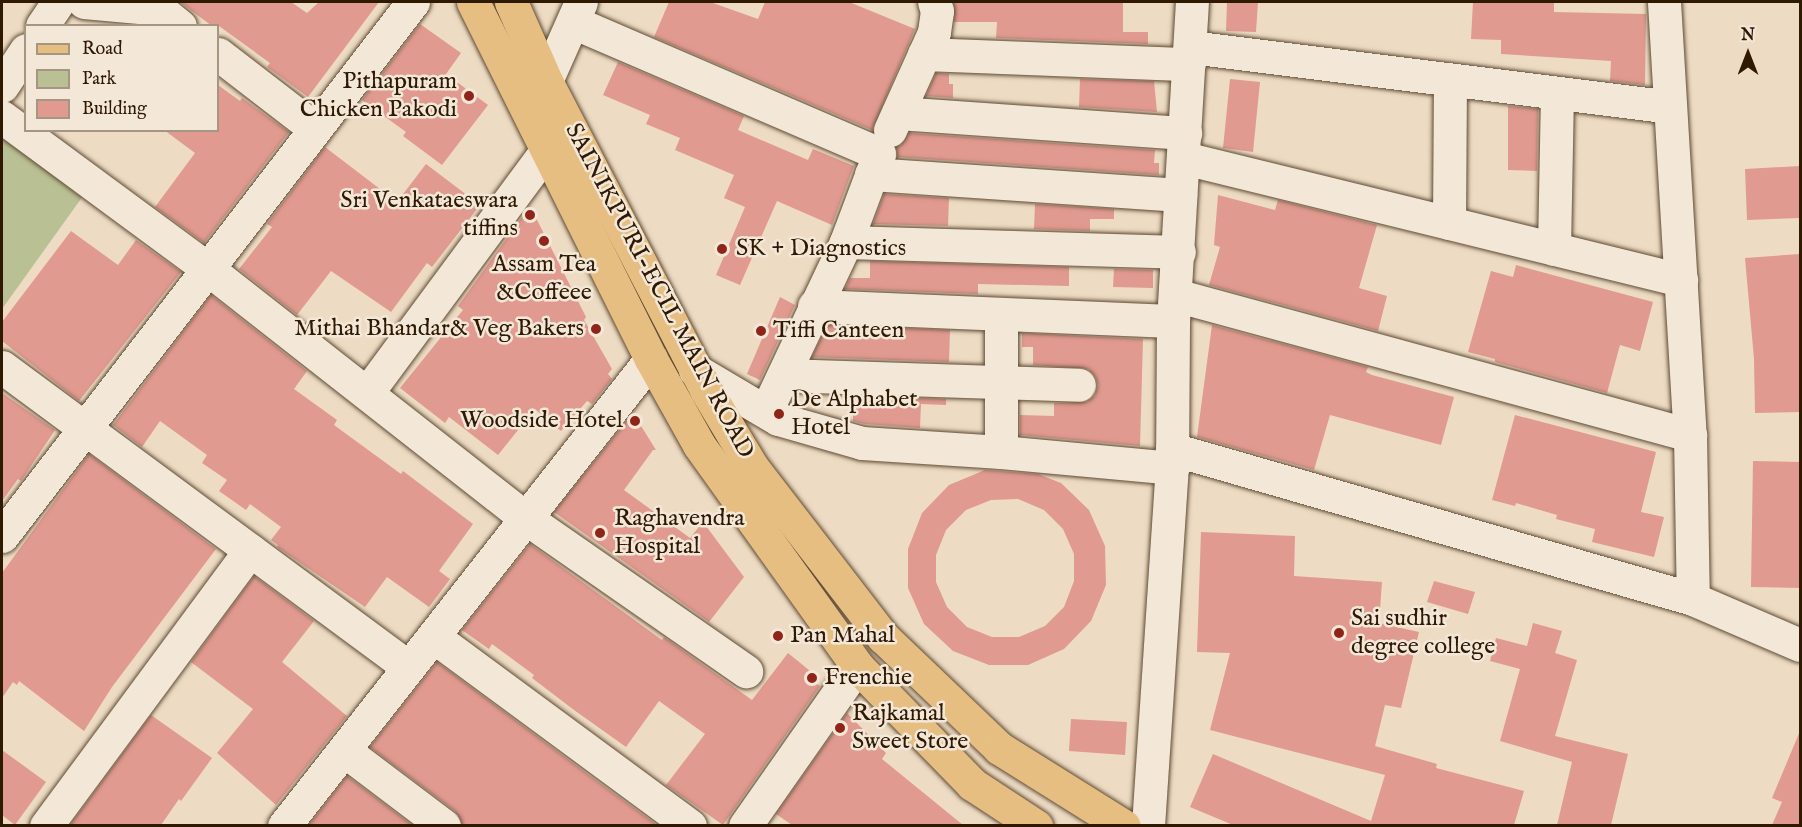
<!DOCTYPE html>
<html>
<head>
<meta charset="utf-8">
<style>
  body { margin:0 }
  #map { position:relative; width:1802px; height:827px; overflow:hidden; background:#eddbc3; font-family:"IM FELL English",serif }
  div>[style] { position:absolute }
  .green>* { inset:0; background:#b9c093 }
  .building>* { inset:0; background:#e19a90 }
  .roads { filter:drop-shadow(0 0 2px #5e4a33) drop-shadow(0 0 2px #5e4a33) }
  .minor>* { height:33px; margin:-16.5px; padding:0 16.5px; transform-origin:16.5px; border-radius:16.5px; background:#f3e8d8 }
  .major>* { height:33px; margin:-16.5px; padding:0 16.5px; transform-origin:16.5px; border-radius:16.5px; background:#e6be82 }
  .dots>* { width:16px; height:16px; translate:-50% -50%; box-sizing:border-box; border:3px solid #f3e8d8; border-radius:50% }
  span { translate:-50% -50%; white-space:nowrap; text-align:center; line-height:1.15; -webkit-text-stroke:5px #f3e8d8; paint-order:stroke }
  .poi-label { font-size:24px; color:#2f1903 }
  .right { translate:-100% -50%; text-align:right }
  .left { translate:0 -50%; text-align:left }
  .street-label { font-size:24px; color:#2f1903 }
  .frame { position:absolute; inset:0; border:3px solid #2f1903; pointer-events:none }
  .legend { position:absolute; left:24px; top:24px; width:195px; height:108px; box-sizing:border-box; background:#f3e8d8; border:2px solid #a59583; margin:0; padding:8px 10px; list-style:none; font-size:18px; color:#2f1903 }
  .legend li { display:flex; align-items:center; gap:12px; height:30px }
  .legend b { width:30px; border:2px solid #a59583 }
  .north { position:absolute; left:1718px; top:24px; width:60px; height:60px; -webkit-text-stroke:4px #f3e8d8; paint-order:stroke; rotate:0deg; font-size:16px; font-weight:700; line-height:24px; text-align:center; color:#2f1903 }
  .north::after { content:''; display:block; margin:auto; width:21px; height:27px; background:#2f1903; clip-path:polygon(50% 0,100% 100%,50% 72%,0 100%) }
</style>
</head>
<body>
<div id="map">
  <div class="green">
    <div style="clip-path:polygon(2px 137px,83px 196px,2px 309px)"></div>
  </div>
  <div class="building">
    <div style="clip-path:polygon(180px 2px,291px 2px,307px 13px,319px 2px,379px 2px,308px 97px,267px 67px,270px 63px,219px 26px,212px 26px)"></div>
    <div style="clip-path:polygon(669px 2px,710px 2px,758px 19px,765px 2px,849px 2px,915px 29px,872px 130px,654px 37px)"></div>
    <div style="clip-path:polygon(954px 2px,1123px 2px,1123px 32px,1148px 32px,1148px 44px,996px 38px,997px 22px,954px 22px)"></div>
    <div style="clip-path:polygon(1227px 2px,1258px 2px,1256px 32px,1226px 31px)"></div>
    <div style="clip-path:polygon(1473px 2px,1554px 2px,1554px 12px,1646px 14px,1645px 85px,1610px 81px,1611px 61px,1501px 54px,1501px 40px,1471px 39px)"></div>
    <div style="clip-path:polygon(420px 24px,461px 53px,446px 74px,488px 105px,442px 165px,403px 136px,406px 132px,362px 100px)"></div>
    <div style="clip-path:polygon(618px 62px,744px 116px,738px 130px,808px 160px,813px 149px,854px 166px,832px 225px,777px 201px,740px 285px,716px 275px,745px 207px,724px 198px,734px 175px,675px 150px,680px 138px,646px 124px,650px 115px,603px 95px)"></div>
    <div style="clip-path:polygon(936px 73px,949px 74px,949px 84px,953px 84px,953px 98px,926px 96px)"></div>
    <div style="clip-path:polygon(1080px 79px,1154px 81px,1157px 112px,1079px 107px)"></div>
    <div style="clip-path:polygon(1230px 79px,1260px 82px,1253px 152px,1223px 148px)"></div>
    <div style="clip-path:polygon(218px 85px,240px 101px,242px 98px,289px 132px,204px 243px,155px 207px,195px 153px,164px 130px,218px 130px)"></div>
    <div style="clip-path:polygon(1508px 106px,1538px 109px,1537px 171px,1508px 170px)"></div>
    <div style="clip-path:polygon(909px 133px,1155px 150px,1154px 163px,1159px 163px,1159px 175px,897px 157px,896px 147px,901px 145px)"></div>
    <div style="clip-path:polygon(325px 147px,397px 202px,426px 164px,480px 205px,432px 267px,427px 263px,391px 312px,331px 271px,297px 315px,239px 269px,272px 227px,267px 224px)"></div>
    <div style="clip-path:polygon(1800px 166px,1800px 218px,1747px 220px,1745px 169px)"></div>
    <div style="clip-path:polygon(884px 194px,949px 198px,948px 226px,873px 224px)"></div>
    <div style="clip-path:polygon(1218px 195px,1275px 210px,1278px 200px,1377px 225px,1359px 288px,1387px 296px,1378px 331px,1209px 285px,1220px 247px,1214px 245px)"></div>
    <div style="clip-path:polygon(1035px 204px,1114px 209px,1114px 219px,1090px 219px,1090px 231px,1034px 229px)"></div>
    <div style="clip-path:polygon(530px 206px,586px 317px,584px 320px,612px 369px,608px 374px,612px 379px,592px 404px,587px 401px,561px 431px,535px 409px,498px 455px,449px 417px,445px 423px,400px 388px,463px 310px,458px 306px)"></div>
    <div style="clip-path:polygon(71px 231px,118px 265px,136px 240px,181px 272px,79px 401px,2px 341px,2px 322px)"></div>
    <div style="clip-path:polygon(1800px 254px,1800px 412px,1755px 413px,1754px 359px,1745px 258px)"></div>
    <div style="clip-path:polygon(870px 261px,1069px 267px,1069px 286px,978px 284px,978px 294px,845px 289px,850px 278px,870px 278px)"></div>
    <div style="clip-path:polygon(1516px 265px,1653px 302px,1640px 351px,1620px 345px,1607px 393px,1495px 362px,1495px 359px,1468px 352px,1491px 271px,1513px 277px)"></div>
    <div style="clip-path:polygon(1114px 269px,1153px 270px,1153px 288px,1113px 287px)"></div>
    <div style="clip-path:polygon(211px 295px,307px 371px,294px 389px,337px 420px,334px 425px,401px 474px,403px 471px,473px 524px,439px 571px,450px 579px,429px 607px,387px 577px,365px 607px,277px 547px,278px 545px,271px 540px,281px 527px,250px 504px,246px 510px,219px 491px,227px 480px,202px 463px,207px 455px,160px 421px,142px 447px,113px 425px)"></div>
    <div style="clip-path:polygon(780px 297px,795px 305px,760px 380px,747px 374px)"></div>
    <div style="clip-path:polygon(827px 325px,950px 330px,949px 362px,812px 357px)"></div>
    <div style="clip-path:polygon(1212px 325px,1368px 367px,1366px 372px,1372px 375px,1454px 397px,1441px 445px,1330px 415px,1314px 470px,1197px 437px)"></div>
    <div style="clip-path:polygon(1022px 333px,1143px 339px,1140px 446px,1020px 435px,1020px 415px,1054px 416px,1054px 403px,1087px 402px,1095px 395px,1098px 385px,1095px 376px,1088px 369px,1033px 365px,1033px 347px,1022px 347px)"></div>
    <div style="clip-path:polygon(2px 393px,55px 430px,21px 481px,18px 479px,2px 501px)"></div>
    <div style="clip-path:polygon(844px 396px,946px 399px,946px 405px,921px 404px,920px 428px,865px 424px,853px 421px,853px 403px,844px 403px)"></div>
    <div style="clip-path:polygon(633px 413px,656px 450px,653px 450px,624px 490px,690px 538px,703px 522px,744px 577px,709px 622px,554px 512px)"></div>
    <div style="clip-path:polygon(1515px 415px,1656px 452px,1641px 512px,1664px 517px,1654px 557px,1592px 542px,1595px 529px,1556px 519px,1557px 515px,1516px 503px,1515px 506px,1492px 500px)"></div>
    <div style="clip-path:polygon(89px 454px,216px 549px,112px 687px,84px 731px,19px 681px,17px 685px,13px 682px,2px 698px,2px 573px)"></div>
    <div style="clip-path:polygon(1753px 461px,1800px 462px,1800px 588px,1751px 587px)"></div>
    <div style="clip-path:polygon(evenodd,985px 470px,1038px 474px,1061px 483px,1089px 510px,1105px 546px,1106px 585px,1091px 621px,1064px 649px,1028px 665px,989px 665px,953px 651px,924px 624px,908px 588px,908px 549px,922px 513px,949px 485px,985px 470px,1018px 499px,1044px 510px,1063px 529px,1074px 554px,1074px 581px,1064px 607px,1045px 626px,1019px 637px,992px 637px,967px 627px,947px 607px,936px 582px,936px 555px,946px 530px,966px 510px,991px 500px,1018px 499px)"></div>
    <div style="clip-path:polygon(1201px 532px,1295px 536px,1294px 576px,1382px 582px,1379px 623px,1419px 632px,1401px 708px,1385px 705px,1375px 746px,1437px 764px,1436px 768px,1524px 791px,1514px 825px,1233px 825px,1190px 807px,1213px 754px,1371px 821px,1385px 775px,1210px 730px,1230px 653px,1197px 652px)"></div>
    <div style="clip-path:polygon(530px 544px,662px 640px,664px 637px,752px 700px,788px 653px,820px 679px,817px 684px,820px 686px,723px 825px,666px 785px,705px 734px,659px 701px,626px 747px,574px 710px,532px 678px,534px 675px,492px 644px,489px 649px,462px 630px)"></div>
    <div style="clip-path:polygon(254px 576px,314px 621px,282px 662px,347px 716px,276px 805px,217px 753px,253px 709px,191px 662px)"></div>
    <div style="clip-path:polygon(1434px 581px,1475px 592px,1468px 614px,1427px 602px)"></div>
    <div style="clip-path:polygon(1533px 623px,1562px 631px,1555px 653px,1577px 660px,1555px 736px,1628px 754px,1611px 825px,1557px 825px,1572px 762px,1500px 741px,1520px 669px,1490px 661px,1496px 638px,1527px 646px)"></div>
    <div style="clip-path:polygon(437px 662px,601px 784px,657px 825px,462px 825px,455px 811px,370px 747px)"></div>
    <div style="clip-path:polygon(847px 713px,886px 753px,882px 759px,963px 825px,792px 825px,776px 814px)"></div>
    <div style="clip-path:polygon(151px 715px,212px 758px,181px 801px,179px 799px,161px 825px,70px 825px)"></div>
    <div style="clip-path:polygon(1071px 719px,1127px 722px,1125px 755px,1069px 751px)"></div>
    <div style="clip-path:polygon(1800px 731px,1800px 825px,1772px 825px,1782px 802px,1772px 798px)"></div>
    <div style="clip-path:polygon(2px 750px,46px 782px,15px 825px,2px 815px)"></div>
    <div style="clip-path:polygon(347px 776px,412px 825px,309px 825px)"></div>
  </div>
  <div class="roads">
    <div class="minor">
      <div style="left:84px;top:2px;width:75px;rotate:5.3deg"></div>
      <div style="left:159px;top:9px;width:27px;rotate:39deg"></div>
      <div style="left:1664px;top:2px;width:434px;rotate:86.6deg"></div>
      <div style="left:1690px;top:435px;width:164px;rotate:89deg"></div>
      <div style="left:573px;top:22px;width:333px;rotate:23.3deg"></div>
      <div style="left:879px;top:154px;width:94px;rotate:110.6deg"></div>
      <div style="left:846px;top:242px;width:187px;rotate:115.3deg"></div>
      <div style="left:42px;top:26px;width:29px;rotate:-56deg"></div>
      <div style="left:1190px;top:47px;width:483px;rotate:7.1deg"></div>
      <div style="left:218px;top:54px;width:121px;rotate:37.6deg"></div>
      <div style="left:924px;top:54px;width:265px;rotate:2.2deg"></div>
      <div style="left:2px;top:86px;width:43px;rotate:-56.3deg"></div>
      <div style="left:535px;top:100px;width:22px;rotate:-60deg"></div>
      <div style="left:546px;top:81px;width:86px;rotate:-66.1deg"></div>
      <div style="left:898px;top:113px;width:288px;rotate:4deg"></div>
      <div style="left:2px;top:117px;width:256px;rotate:36.4deg"></div>
      <div style="left:208px;top:269px;width:405px;rotate:38.1deg"></div>
      <div style="left:527px;top:519px;width:267px;rotate:34.8deg"></div>
      <div style="left:890px;top:130px;width:107px;rotate:-65.8deg"></div>
      <div style="left:934px;top:32px;width:21px;rotate:-82deg"></div>
      <div style="left:937px;top:11px;width:9px;rotate:-108deg"></div>
      <div style="left:1184px;top:158px;width:512px;rotate:13.79deg"></div>
      <div style="left:871px;top:174px;width:310px;rotate:3.9deg"></div>
      <div style="left:1449px;top:223px;width:143px;rotate:-89.6deg"></div>
      <div style="left:846px;top:242px;width:333px;rotate:1.7deg"></div>
      <div style="left:1554px;top:249px;width:156px;rotate:-88.9deg"></div>
      <div style="left:1175px;top:295px;width:534px;rotate:15.21deg"></div>
      <div style="left:814px;top:306px;width:359px;rotate:2.4deg"></div>
      <div style="left:1001px;top:316px;width:136px;rotate:90deg"></div>
      <div style="left:2px;top:367px;width:505px;rotate:36.46deg"></div>
      <div style="left:695px;top:370px;width:96px;rotate:30.6deg"></div>
      <div style="left:778px;top:419px;width:87px;rotate:15.9deg"></div>
      <div style="left:862px;top:443px;width:139px;rotate:3.7deg"></div>
      <div style="left:1001px;top:452px;width:172px;rotate:5.3deg"></div>
      <div style="left:784px;top:375px;width:295px;rotate:1.9deg"></div>
      <div style="left:367px;top:393px;width:302px;rotate:-53.5deg"></div>
      <div style="left:1172px;top:449px;width:542px;rotate:16.06deg"></div>
      <div style="left:1693px;top:599px;width:116px;rotate:23.3deg"></div>
      <div style="left:2px;top:536px;width:674px;rotate:-52.42deg"></div>
      <div style="left:434px;top:637px;width:318px;rotate:36.4deg"></div>
      <div style="left:345px;top:751px;width:124px;rotate:37.1deg"></div>
      <div style="left:46px;top:826px;width:343px;rotate:-53.5deg"></div>
      <div style="left:284px;top:826px;width:594px;rotate:-51.84deg"></div>
      <div style="left:745px;top:826px;width:195px;rotate:-55deg"></div>
      <div style="left:1148px;top:826px;width:359px;rotate:-86.2deg"></div>
      <div style="left:1172px;top:468px;width:147px;rotate:-89.6deg"></div>
      <div style="left:1173px;top:321px;width:320px;rotate:-86.6deg"></div>
    </div>
    <div class="major">
      <div style="left:473px;top:2px;width:399px;rotate:63.5deg"></div>
      <div style="left:651px;top:359px;width:98px;rotate:60.8deg"></div>
      <div style="left:699px;top:445px;width:272px;rotate:54.4deg"></div>
      <div style="left:857px;top:666px;width:165px;rotate:45.7deg"></div>
      <div style="left:972px;top:784px;width:77px;rotate:33.3deg"></div>
      <div style="left:511px;top:2px;width:86px;rotate:66.1deg"></div>
      <div style="left:546px;top:81px;width:348px;rotate:62.6deg"></div>
      <div style="left:706px;top:390px;width:90px;rotate:59.1deg"></div>
      <div style="left:752px;top:467px;width:215px;rotate:52.4deg"></div>
      <div style="left:883px;top:637px;width:161px;rotate:43.7deg"></div>
      <div style="left:999px;top:748px;width:147px;rotate:32deg"></div>
    </div>
  </div>
  <div class="dots">
    <div style="left:469px;top:96px;background:#8f2418"></div>
    <div style="left:530px;top:215px;background:#8f2418"></div>
    <div style="left:544px;top:241px;background:#8f2418"></div>
    <div style="left:722px;top:249px;background:#8f2418"></div>
    <div style="left:596px;top:329px;background:#8f2418"></div>
    <div style="left:761px;top:331px;background:#8f2418"></div>
    <div style="left:779px;top:414px;background:#8f2418"></div>
    <div style="left:635px;top:421px;background:#8f2418"></div>
    <div style="left:600px;top:533px;background:#8f2418"></div>
    <div style="left:1339px;top:633px;background:#8f2418"></div>
    <div style="left:778px;top:636px;background:#8f2418"></div>
    <div style="left:812px;top:678px;background:#8f2418"></div>
    <div style="left:840px;top:728px;background:#8f2418"></div>
  </div>
  <div class="poi-label">
    <span class="right" style="left:457px;top:96px">Pithapuram<br>Chicken Pakodi</span>
    <span class="right" style="left:518px;top:215px">Sri Venkataeswara<br>tiffins</span>
    <span class="left" style="left:736px;top:249px">SK + Diagnostics</span>
    <span style="left:544px;top:279px">Assam Tea<br>&amp;Coffeee</span>
    <span class="right" style="left:584px;top:329px">Mithai Bhandar&amp; Veg Bakers</span>
    <span class="left" style="left:773px;top:331px">Tiffi Canteen</span>
    <span class="left" style="left:791px;top:414px">De Alphabet<br>Hotel</span>
    <span class="right" style="left:623px;top:421px">Woodside Hotel</span>
    <span class="left" style="left:614px;top:533px">Raghavendra<br>Hospital</span>
    <span class="left" style="left:1351px;top:633px">Sai sudhir<br>degree college</span>
    <span class="left" style="left:790px;top:636px">Pan Mahal</span>
    <span class="left" style="left:824px;top:678px">Frenchie</span>
    <span class="left" style="left:852px;top:728px">Rajkamal<br>Sweet Store</span>
  </div>
  <div class="street-label">
    <span style="left:659px;top:291px;rotate:62deg">SAINIKPURI-ECIL MAIN ROAD</span>
  </div>
  <div class="frame"></div>
  <ul class="legend">
  <li><b style="height:8px;background:#e6be82"></b>Road</li>
  <li><b style="height:16px;background:#b9c093"></b>Park</li>
  <li><b style="height:16px;background:#e19a90"></b>Building</li>
  </ul>
  <div class="north">N</div>
</div>
</body>
</html>
